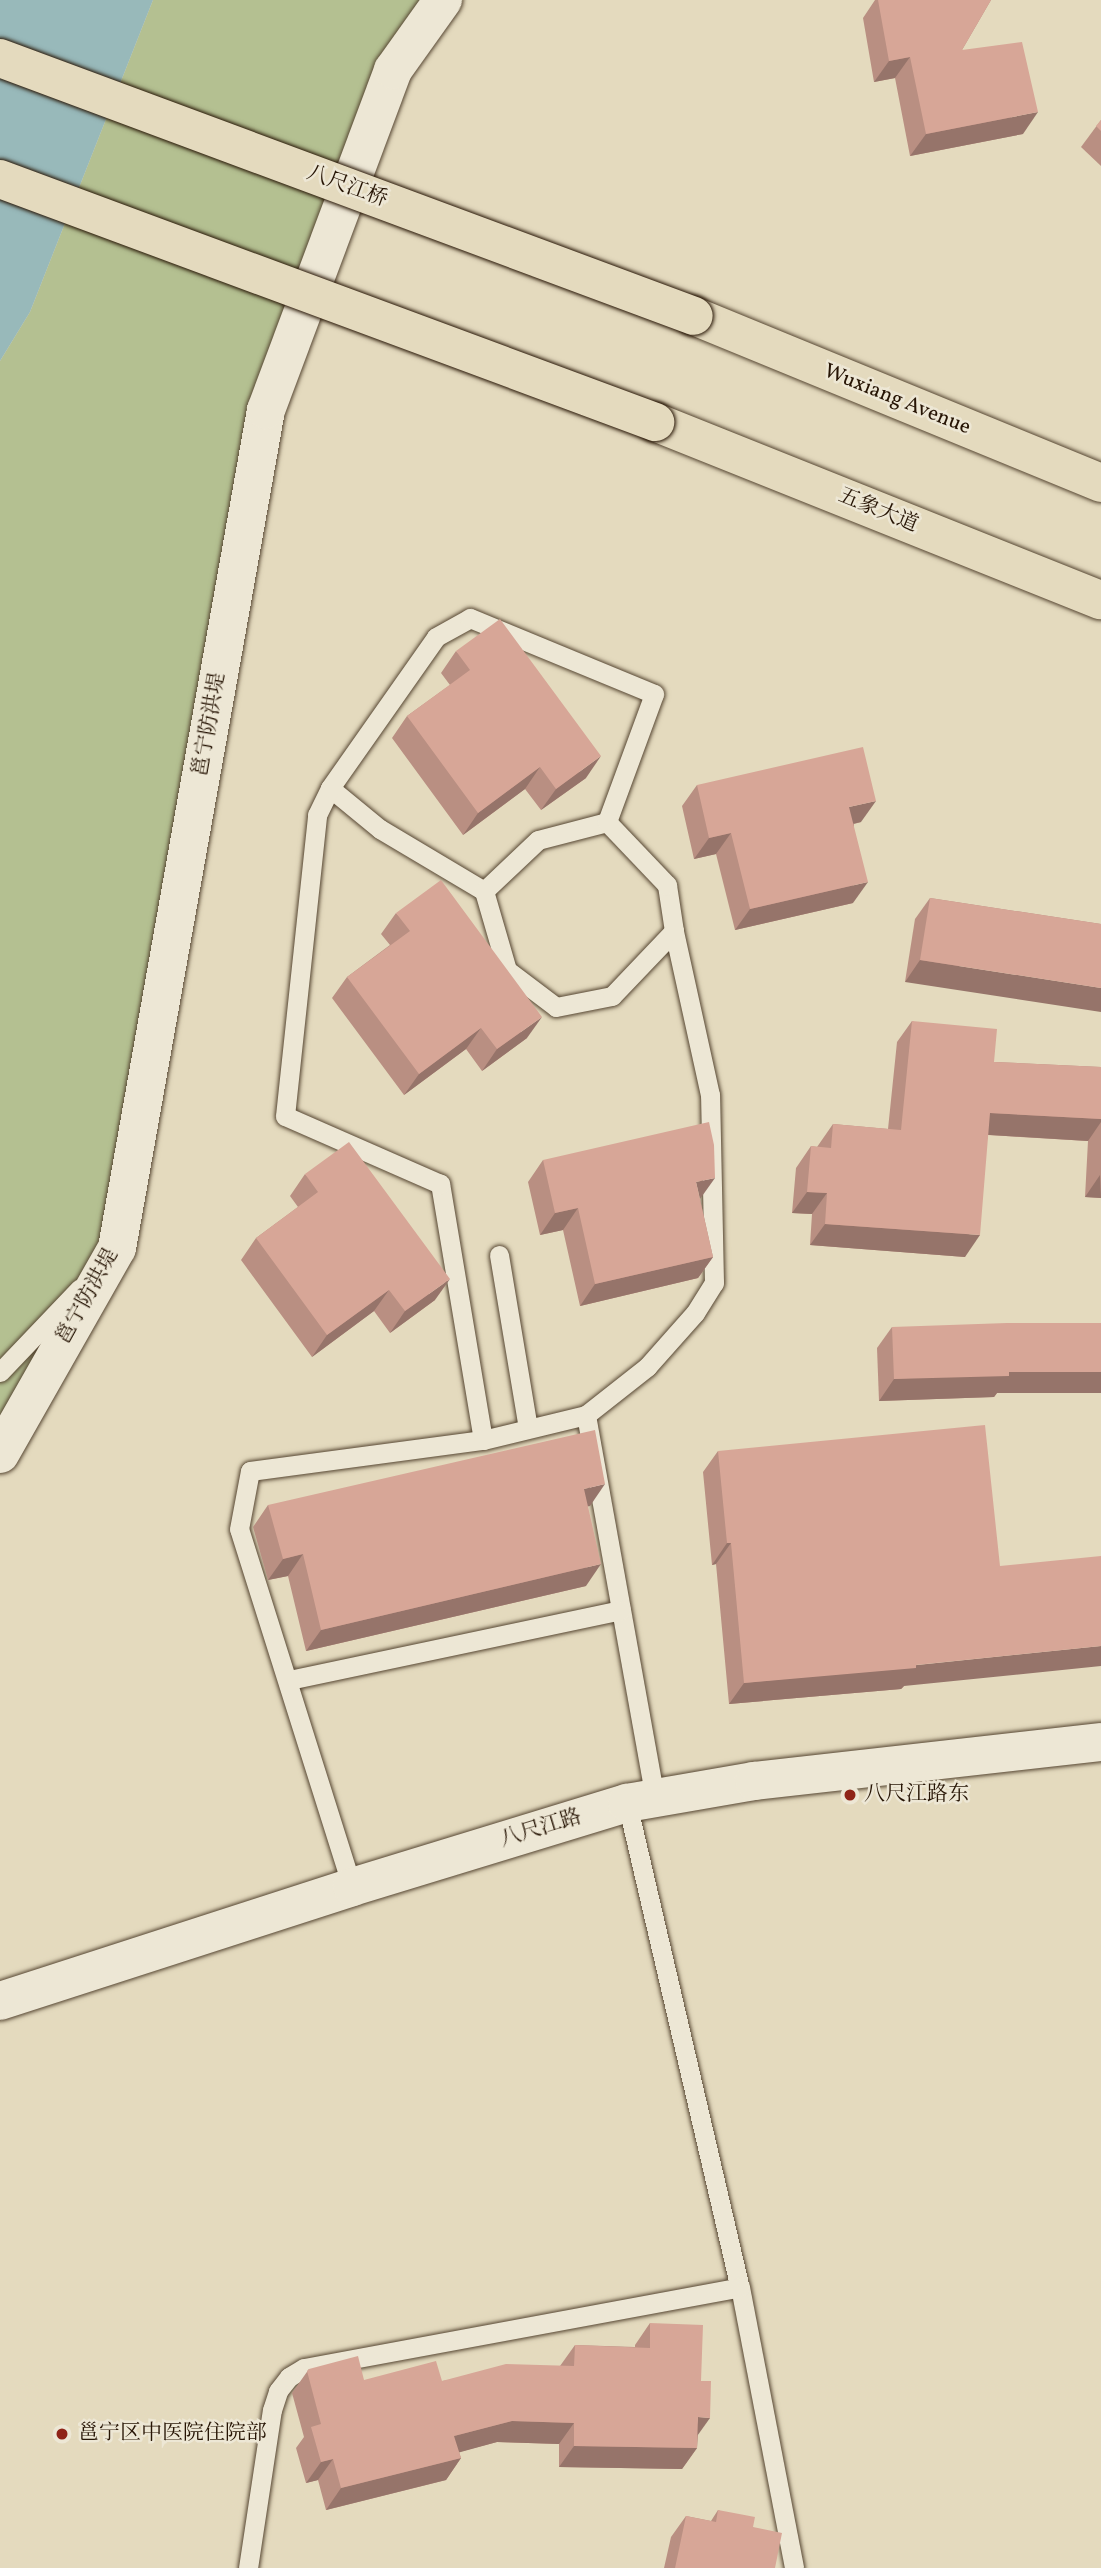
<!DOCTYPE html>
<html>
<head>
<meta charset="utf-8">
<style>
  body { margin:0 }
  #map { position:relative; width:1101px; height:2568px; overflow:hidden; background:#e4dabe; font-family:Vollkorn,"Noto Serif SC",serif }
  div>[style] { position:absolute }
  .green>* { inset:0; background:#b4c091 }
  .water>* { inset:0; background:#98b9ba }
  .roads { filter:drop-shadow(0 0 2px #564632) drop-shadow(0 0 2px #564632) }
  .lane>* { height:19px; margin:-9.5px; padding:0 9.5px; transform-origin:9.5px; border-radius:9.5px; background:#ede7d5 }
  .street>* { height:38px; margin:-19px; padding:0 19px; transform-origin:19px; border-radius:19px; background:#ede7d5 }
  .secondary>* { height:38px; margin:-19px; padding:0 19px; transform-origin:19px; border-radius:19px; background:#ede7d5 }
  .primary>* { height:38px; margin:-19px; padding:0 19px; transform-origin:19px; border-radius:19px; background:#e4dabe }
  .bridges { filter:drop-shadow(0 0 2px #261404) drop-shadow(0 0 2px #261404) }
  .primary-bridge>* { height:38px; margin:-19px; padding:0 19px; transform-origin:19px; border-radius:19px; background:#e4dabe }
  .wall>* { inset:0; background:#b98f82 }
  .shaded-wall>* { inset:0; background:#96746a }
  .building>* { inset:0; background:#d7a697 }
  .dots>* { width:19px; height:19px; translate:-50% -50%; box-sizing:border-box; border:4px solid #ede7d5; border-radius:50% }
  span { translate:-50% -50%; white-space:nowrap; text-align:center; line-height:1.15; -webkit-text-stroke:5px #ede7d5; paint-order:stroke }
  .street-label { font-size:21px; color:#261404 }
  .poi-label { font-size:21px; color:#261404 }
  .left { translate:0 -50%; text-align:left }
</style>
</head>
<body>
<div id="map">
  <div class="green">
    <div style="clip-path:polygon(153px 0,443px 0,266px 410px,117px 1248px,0 1454px,0 361px,30px 312px)"></div>
  </div>
  <div class="water">
    <div style="clip-path:polygon(0 0,153px 0,30px 312px,0 361px)"></div>
  </div>
  <div class="roads">
    <div class="lane">
      <div style="left:330px;top:788px;width:65px;rotate:39.4deg"></div>
      <div style="left:380px;top:829px;width:121px;rotate:30.8deg"></div>
      <div style="left:499px;top:1255px;width:175px;rotate:80.5deg"></div>
      <div style="left:0;top:1372px;width:115px;rotate:-46.4deg"></div>
      <div style="left:586px;top:1415px;width:389px;rotate:79.8deg"></div>
      <div style="left:483px;top:1440px;width:260px;rotate:-99.5deg"></div>
      <div style="left:440px;top:1184px;width:169px;rotate:-156.3deg"></div>
      <div style="left:285px;top:1116px;width:303px;rotate:-83.9deg"></div>
      <div style="left:317px;top:815px;width:30px;rotate:-64deg"></div>
      <div style="left:330px;top:788px;width:184px;rotate:-54.9deg"></div>
      <div style="left:436px;top:637px;width:39px;rotate:-29deg"></div>
      <div style="left:470px;top:618px;width:199px;rotate:22.4deg"></div>
      <div style="left:654px;top:694px;width:136px;rotate:110.2deg"></div>
      <div style="left:607px;top:822px;width:71px;rotate:165.4deg"></div>
      <div style="left:538px;top:840px;width:74px;rotate:136.6deg"></div>
      <div style="left:484px;top:891px;width:82px;rotate:73.8deg"></div>
      <div style="left:507px;top:970px;width:61px;rotate:37.1deg"></div>
      <div style="left:556px;top:1007px;width:57px;rotate:-11.1deg"></div>
      <div style="left:612px;top:996px;width:90px;rotate:-46.4deg"></div>
      <div style="left:289px;top:1680px;width:339px;rotate:-11.9deg"></div>
      <div style="left:627px;top:1803px;width:497px;rotate:76.9deg"></div>
      <div style="left:740px;top:2287px;width:286px;rotate:79.1deg"></div>
      <div style="left:352px;top:1887px;width:375px;rotate:-107.5deg"></div>
      <div style="left:239px;top:1529px;width:59px;rotate:-79.3deg"></div>
      <div style="left:250px;top:1471px;width:235px;rotate:-7.6deg"></div>
      <div style="left:483px;top:1440px;width:106px;rotate:-13.6deg"></div>
      <div style="left:586px;top:1415px;width:78px;rotate:-38.2deg"></div>
      <div style="left:647px;top:1367px;width:72px;rotate:-48.4deg"></div>
      <div style="left:695px;top:1313px;width:36px;rotate:-58deg"></div>
      <div style="left:714px;top:1283px;width:188px;rotate:-91.2deg"></div>
      <div style="left:710px;top:1095px;width:168px;rotate:-102.4deg"></div>
      <div style="left:674px;top:931px;width:47px;rotate:-98.7deg"></div>
      <div style="left:667px;top:885px;width:87px;rotate:-133.6deg"></div>
      <div style="left:248px;top:2568px;width:160px;rotate:-81.4deg"></div>
      <div style="left:272px;top:2410px;width:20px;rotate:-72deg"></div>
      <div style="left:278px;top:2391px;width:18px;rotate:-52deg"></div>
      <div style="left:289px;top:2377px;width:17px;rotate:-31deg"></div>
      <div style="left:304px;top:2368px;width:443px;rotate:-10.5deg"></div>
    </div>
    <div class="street">
      <div style="left:0;top:1454px;width:237px;rotate:-60.4deg"></div>
      <div style="left:117px;top:1248px;width:851px;rotate:-79.92deg"></div>
      <div style="left:266px;top:410px;width:363px;rotate:-69.5deg"></div>
      <div style="left:393px;top:70px;width:86px;rotate:-54.5deg"></div>
    </div>
    <div class="secondary">
      <div style="left:0;top:2001px;width:370px;rotate:-17.9deg"></div>
      <div style="left:352px;top:1887px;width:288px;rotate:-17deg"></div>
      <div style="left:627px;top:1803px;width:129px;rotate:-9.8deg"></div>
      <div style="left:754px;top:1781px;width:349px;rotate:-6.4deg"></div>
    </div>
    <div class="primary">
      <div style="left:694px;top:316px;width:440px;rotate:22.3deg"></div>
      <div style="left:655px;top:422px;width:480px;rotate:21.8deg"></div>
    </div>
  </div>
  <div class="bridges">
    <div class="primary-bridge">
      <div style="left:0;top:58px;width:740px;rotate:20.39deg"></div>
      <div style="left:0;top:179px;width:699px;rotate:20.35deg"></div>
    </div>
  </div>
  <div class="wall">
    <div style="clip-path:polygon(875px 0,991px 0,962px 50px,1023px 134px,910px 156px,895px 78px,874px 82px,863px 18px)"></div>
    <div style="clip-path:polygon(1101px 120px,1101px 166px,1081px 147px)"></div>
    <div style="clip-path:polygon(456px 651px,586px 778px,541px 810px,525px 789px,463px 835px,392px 738px,407px 716px,450px 685px,441px 673px)"></div>
    <div style="clip-path:polygon(697px 785px,861px 822px,854px 824px,853px 903px,735px 930px,716px 854px,694px 859px,682px 806px)"></div>
    <div style="clip-path:polygon(930px 898px,1101px 924px,905px 982px,915px 919px)"></div>
    <div style="clip-path:polygon(396px 913px,527px 1038px,482px 1071px,466px 1049px,404px 1095px,332px 998px,347px 977px,390px 945px,381px 934px)"></div>
    <div style="clip-path:polygon(912px 1021px,994px 1062px,1101px 1067px,1101px 1198px,1085px 1197px,1088px 1141px,988px 1135px,965px 1257px,810px 1245px,812px 1214px,792px 1213px,796px 1168px,811px 1146px,817px 1147px,833px 1124px,888px 1129px,897px 1042px)"></div>
    <div style="clip-path:polygon(543px 1160px,700px 1199px,713px 1257px,698px 1278px,580px 1306px,563px 1230px,540px 1235px,528px 1182px)"></div>
    <div style="clip-path:polygon(305px 1174px,435px 1300px,390px 1333px,374px 1311px,312px 1357px,241px 1260px,256px 1238px,298px 1207px,290px 1196px)"></div>
    <div style="clip-path:polygon(892px 1327px,997px 1393px,994px 1397px,879px 1401px,877px 1348px)"></div>
    <div style="clip-path:polygon(718px 1451px,904px 1686px,901px 1689px,729px 1704px,716px 1564px,712px 1565px,703px 1472px)"></div>
    <div style="clip-path:polygon(268px 1505px,590px 1506px,588px 1506px,586px 1586px,306px 1651px,288px 1576px,268px 1580px,253px 1527px)"></div>
    <div style="clip-path:polygon(650px 2323px,698px 2436px,697px 2448px,682px 2469px,559px 2467px,559px 2444px,497px 2442px,459px 2452px,461px 2458px,446px 2480px,326px 2510px,318px 2480px,306px 2483px,296px 2448px,304px 2437px,292px 2393px,309px 2369px,364px 2380px,442px 2381px,560px 2366px,575px 2345px,635px 2347px,635px 2345px)"></div>
    <div style="clip-path:polygon(718px 2510px,753px 2527px,775px 2568px,664px 2568px,671px 2537px,686px 2516px,711px 2521px)"></div>
  </div>
  <div class="shaded-wall">
    <div style="clip-path:polygon(910px 57px,895px 78px,874px 82px,889px 61px)"></div>
    <div style="clip-path:polygon(1038px 112px,1023px 134px,910px 156px,926px 134px)"></div>
    <div style="clip-path:polygon(601px 756px,586px 778px,541px 810px,556px 789px)"></div>
    <div style="clip-path:polygon(540px 767px,525px 789px,463px 835px,478px 813px)"></div>
    <div style="clip-path:polygon(876px 801px,861px 822px,834px 828px,849px 807px)"></div>
    <div style="clip-path:polygon(731px 833px,716px 854px,694px 859px,709px 838px)"></div>
    <div style="clip-path:polygon(868px 882px,853px 903px,735px 930px,750px 909px)"></div>
    <div style="clip-path:polygon(920px 960px,1101px 988px,1101px 1012px,905px 982px)"></div>
    <div style="clip-path:polygon(542px 1017px,527px 1038px,482px 1071px,497px 1049px)"></div>
    <div style="clip-path:polygon(481px 1028px,466px 1049px,404px 1095px,419px 1074px)"></div>
    <div style="clip-path:polygon(990px 1113px,1101px 1119px,1101px 1122px,1088px 1141px,975px 1134px)"></div>
    <div style="clip-path:polygon(1100px 1175px,1101px 1198px,1085px 1197px)"></div>
    <div style="clip-path:polygon(715px 1178px,700px 1199px,696px 1182px)"></div>
    <div style="clip-path:polygon(807px 1192px,827px 1193px,812px 1214px,792px 1213px)"></div>
    <div style="clip-path:polygon(578px 1208px,563px 1230px,540px 1235px,555px 1213px)"></div>
    <div style="clip-path:polygon(825px 1224px,980px 1235px,965px 1257px,810px 1245px)"></div>
    <div style="clip-path:polygon(713px 1257px,698px 1278px,580px 1306px,595px 1284px)"></div>
    <div style="clip-path:polygon(450px 1279px,435px 1300px,390px 1333px,405px 1311px)"></div>
    <div style="clip-path:polygon(389px 1290px,374px 1311px,312px 1357px,327px 1335px)"></div>
    <div style="clip-path:polygon(1009px 1372px,1101px 1372px,1101px 1393px,997px 1393px,994px 1397px,879px 1401px,894px 1379px)"></div>
    <div style="clip-path:polygon(605px 1484px,590px 1506px,569px 1510px,584px 1489px)"></div>
    <div style="clip-path:polygon(727px 1543px,731px 1543px,716px 1564px,712px 1565px)"></div>
    <div style="clip-path:polygon(303px 1554px,288px 1576px,268px 1580px,283px 1559px)"></div>
    <div style="clip-path:polygon(601px 1564px,586px 1586px,306px 1651px,321px 1630px)"></div>
    <div style="clip-path:polygon(1101px 1646px,1101px 1666px,904px 1686px,901px 1689px,729px 1704px,744px 1683px)"></div>
    <div style="clip-path:polygon(698px 2417px,710px 2418px,695px 2439px)"></div>
    <div style="clip-path:polygon(512px 2421px,574px 2423px,559px 2444px,497px 2442px,439px 2458px,454px 2436px)"></div>
    <div style="clip-path:polygon(574px 2446px,697px 2448px,682px 2469px,559px 2467px)"></div>
    <div style="clip-path:polygon(461px 2458px,446px 2480px,326px 2510px,341px 2488px)"></div>
    <div style="clip-path:polygon(333px 2459px,318px 2480px,306px 2483px,321px 2462px)"></div>
  </div>
  <div class="building">
    <div style="clip-path:polygon(878px 0,991px 0,962px 50px,1022px 42px,1038px 112px,926px 134px,910px 57px,889px 61px)"></div>
    <div style="clip-path:polygon(1101px 120px,1101px 131px,1096px 126px)"></div>
    <div style="clip-path:polygon(500px 619px,601px 756px,556px 789px,540px 767px,478px 813px,407px 716px,470px 670px,456px 651px)"></div>
    <div style="clip-path:polygon(863px 747px,876px 801px,849px 807px,868px 882px,750px 909px,731px 833px,709px 838px,697px 785px)"></div>
    <div style="clip-path:polygon(441px 880px,542px 1017px,497px 1049px,481px 1028px,419px 1074px,347px 977px,410px 931px,396px 913px)"></div>
    <div style="clip-path:polygon(930px 898px,1101px 924px,1101px 988px,920px 960px)"></div>
    <div style="clip-path:polygon(912px 1021px,997px 1029px,994px 1062px,1101px 1067px,1101px 1119px,990px 1113px,980px 1235px,825px 1224px,827px 1193px,807px 1192px,811px 1146px,831px 1148px,833px 1124px,901px 1130px)"></div>
    <div style="clip-path:polygon(709px 1122px,714px 1145px,715px 1178px,696px 1182px,713px 1257px,595px 1284px,578px 1208px,555px 1213px,543px 1160px)"></div>
    <div style="clip-path:polygon(349px 1142px,450px 1279px,405px 1311px,389px 1290px,327px 1335px,256px 1238px,318px 1192px,305px 1174px)"></div>
    <div style="clip-path:polygon(1007px 1323px,1101px 1323px,1101px 1372px,1009px 1372px,1009px 1376px,894px 1379px,892px 1327px)"></div>
    <div style="clip-path:polygon(985px 1425px,1000px 1566px,1101px 1556px,1101px 1646px,916px 1665px,916px 1668px,744px 1683px,731px 1543px,727px 1543px,718px 1451px)"></div>
    <div style="clip-path:polygon(595px 1430px,605px 1484px,584px 1489px,601px 1564px,321px 1630px,303px 1554px,283px 1559px,268px 1505px)"></div>
    <div style="clip-path:polygon(650px 2323px,703px 2325px,701px 2381px,711px 2381px,710px 2418px,698px 2417px,697px 2448px,574px 2446px,574px 2423px,512px 2421px,454px 2436px,461px 2458px,341px 2488px,333px 2459px,321px 2462px,311px 2427px,321px 2424px,307px 2371px,309px 2369px,358px 2356px,364px 2380px,436px 2361px,442px 2381px,506px 2364px,574px 2366px,575px 2345px,650px 2348px)"></div>
    <div style="clip-path:polygon(718px 2510px,755px 2517px,753px 2527px,782px 2533px,775px 2568px,675px 2568px,686px 2516px,716px 2522px)"></div>
  </div>
  <div class="dots">
    <div style="left:850px;top:1795px;background:#8f2418"></div>
    <div style="left:62px;top:2434px;background:#8f2418"></div>
  </div>
  <div class="street-label">
    <span style="left:347px;top:187px;rotate:20deg">八尺江桥</span>
    <span style="left:897px;top:400px;rotate:22deg">Wuxiang Avenue</span>
    <span style="left:878px;top:511px;rotate:22deg">五象大道</span>
    <span style="left:210px;top:725px;rotate:-80deg">邕宁防洪堤</span>
    <span style="left:88px;top:1297px;rotate:-61deg">邕宁防洪堤</span>
    <span style="left:541px;top:1829px;rotate:-17deg">八尺江路</span>
  </div>
  <div class="poi-label">
    <span class="left" style="left:864px;top:1795px">八尺江路东</span>
    <span class="left" style="left:78px;top:2434px">邕宁区中医院住院部</span>
  </div>
</div>
</body>
</html>
